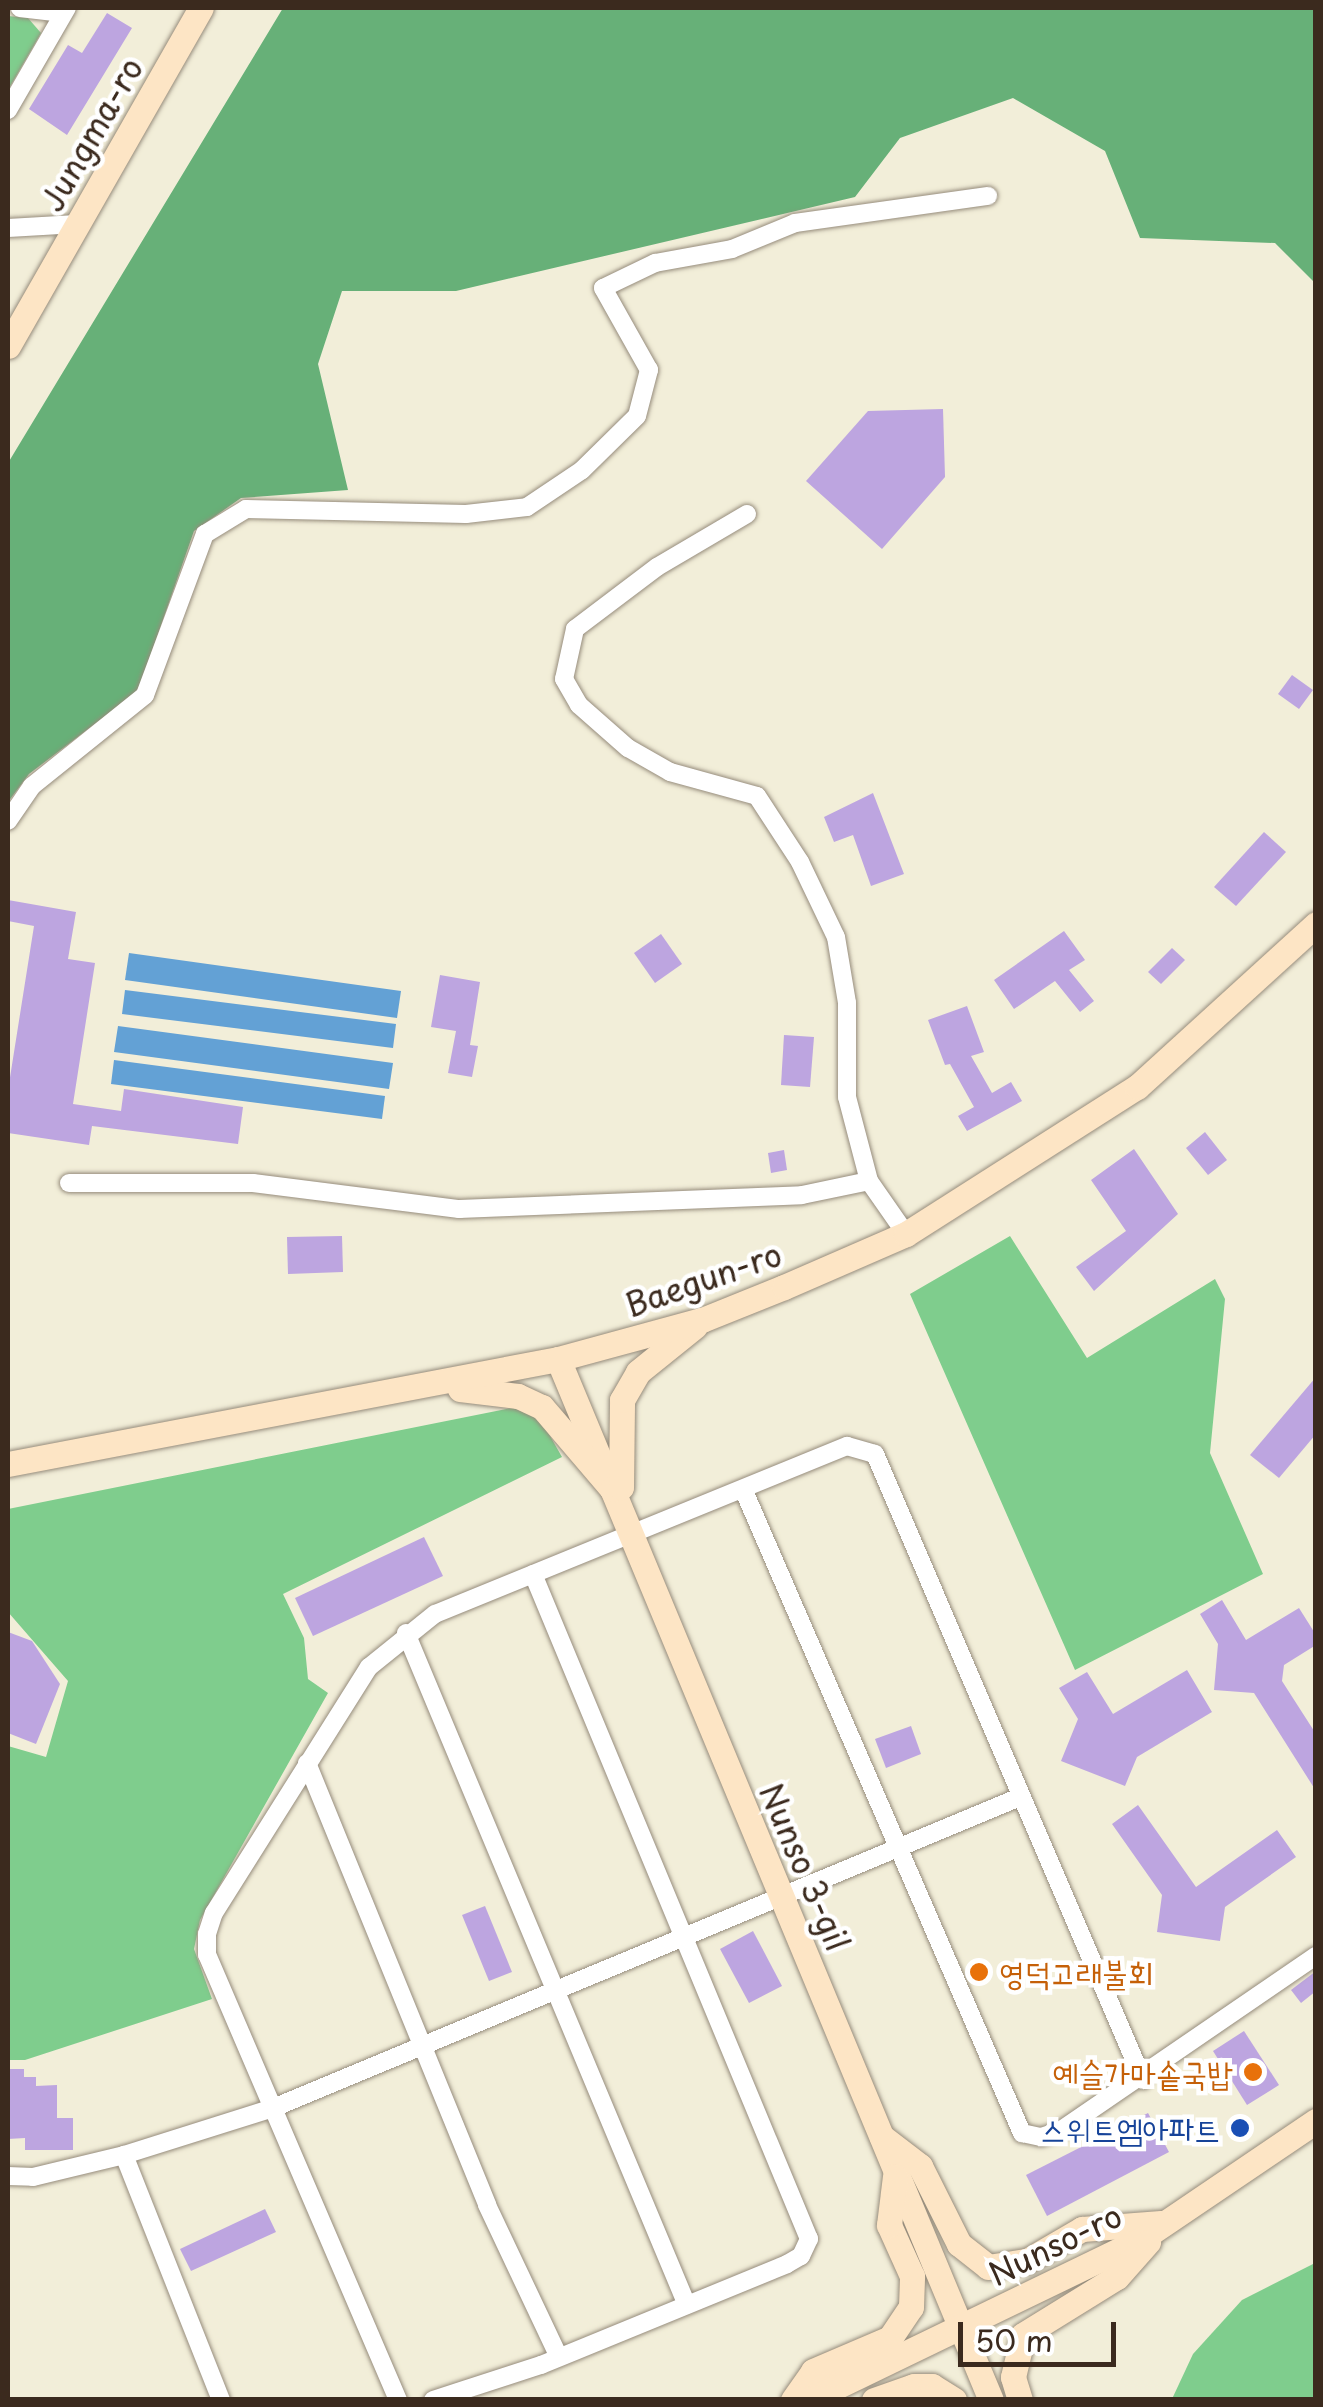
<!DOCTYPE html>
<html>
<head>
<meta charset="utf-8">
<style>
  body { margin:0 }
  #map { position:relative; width:1323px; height:2407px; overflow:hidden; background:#f2eed9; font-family:"Playpen Sans","Poor Story",sans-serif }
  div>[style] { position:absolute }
  .green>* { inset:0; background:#7fcd8d }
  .forest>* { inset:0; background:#67b078 }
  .water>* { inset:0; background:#63a1d5 }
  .building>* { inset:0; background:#bda5e0 }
  .roads { filter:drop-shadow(0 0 2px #968c7c) drop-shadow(0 0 2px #968c7c) }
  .street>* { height:18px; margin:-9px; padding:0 9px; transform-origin:9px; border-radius:9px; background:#fff }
  .secondary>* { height:25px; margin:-12.5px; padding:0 12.5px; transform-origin:12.5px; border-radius:12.5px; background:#fde5c5 }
  .dots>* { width:28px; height:28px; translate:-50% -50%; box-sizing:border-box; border:5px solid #fff; border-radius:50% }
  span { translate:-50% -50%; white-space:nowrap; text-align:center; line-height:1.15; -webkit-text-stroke:9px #fff; paint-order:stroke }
  .street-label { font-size:32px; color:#3b2a1e }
  .food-label { font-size:32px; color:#c56008 }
  .left { translate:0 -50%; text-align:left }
  .right { translate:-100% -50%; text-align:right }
  .transit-label { font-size:32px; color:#164399 }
  .frame { position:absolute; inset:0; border:10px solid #3b2a1e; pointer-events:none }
  .scale { position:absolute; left:958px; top:2322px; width:158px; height:45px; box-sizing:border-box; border:5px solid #3b2a1e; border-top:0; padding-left:12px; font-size:30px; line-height:35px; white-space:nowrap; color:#3b2a1e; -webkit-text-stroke:8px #fff; paint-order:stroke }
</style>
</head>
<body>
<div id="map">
  <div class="green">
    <div style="clip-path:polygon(8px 16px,28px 18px,41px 33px,8px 90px)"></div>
    <div style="clip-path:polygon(1010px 1236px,1087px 1358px,1215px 1279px,1225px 1299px,1210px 1453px,1263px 1574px,1075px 1670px,910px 1294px)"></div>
    <div style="clip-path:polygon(516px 1407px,541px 1420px,562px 1457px,283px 1594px,304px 1638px,308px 1679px,328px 1693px,200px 1920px,194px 1949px,212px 1999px,25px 2060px,8px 2060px,8px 1746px,46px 1757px,68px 1681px,8px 1612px,8px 1509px)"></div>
    <div style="clip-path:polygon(1315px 2263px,1315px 2399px,1172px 2399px,1193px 2354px,1242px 2300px)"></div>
  </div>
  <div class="forest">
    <div style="clip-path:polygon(283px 8px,1315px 8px,1315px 283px,1275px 243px,1140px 238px,1105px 151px,1013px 98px,900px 138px,855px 197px,456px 291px,342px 291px,318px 364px,348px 490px,241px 498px,194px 531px,138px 691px,29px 774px,8px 802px,8px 463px)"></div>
  </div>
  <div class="water">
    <div style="clip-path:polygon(129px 953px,401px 991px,397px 1018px,125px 980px)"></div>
    <div style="clip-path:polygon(125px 990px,396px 1024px,393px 1048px,122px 1014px)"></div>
    <div style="clip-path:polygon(118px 1026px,393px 1063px,389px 1089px,114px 1052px)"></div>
    <div style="clip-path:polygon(114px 1060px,385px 1096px,382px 1119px,111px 1084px)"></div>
  </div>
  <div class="building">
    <div style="clip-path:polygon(107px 13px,132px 28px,67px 135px,29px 109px,68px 45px,82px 53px)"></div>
    <div style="clip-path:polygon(943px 409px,945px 477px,882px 549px,806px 481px,868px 411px)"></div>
    <div style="clip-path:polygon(1292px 675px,1313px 690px,1299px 709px,1278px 694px)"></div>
    <div style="clip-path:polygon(873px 793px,904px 874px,871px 886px,853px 835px,834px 842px,824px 817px)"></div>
    <div style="clip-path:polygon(1264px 832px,1286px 852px,1236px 906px,1214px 887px)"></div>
    <div style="clip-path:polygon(8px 900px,76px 912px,68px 959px,95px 963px,73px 1104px,121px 1111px,124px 1089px,243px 1107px,238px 1144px,92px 1126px,89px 1145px,8px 1133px,8px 1090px,34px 926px,8px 921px)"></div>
    <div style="clip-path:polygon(1064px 931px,1085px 960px,1069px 970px,1094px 1001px,1080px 1012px,1055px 981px,1014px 1009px,994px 980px)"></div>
    <div style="clip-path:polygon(661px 934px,682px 964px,655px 983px,634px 953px)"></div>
    <div style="clip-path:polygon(1172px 948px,1185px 960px,1161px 984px,1148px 972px)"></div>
    <div style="clip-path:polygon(440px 975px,480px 982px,470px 1045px,478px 1046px,472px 1077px,448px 1073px,456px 1031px,431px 1027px)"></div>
    <div style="clip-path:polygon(967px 1006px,984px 1052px,971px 1056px,992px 1093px,1011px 1082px,1022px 1101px,967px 1131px,958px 1116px,974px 1107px,950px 1064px,945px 1065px,928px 1020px)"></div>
    <div style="clip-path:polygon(784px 1035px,814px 1037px,810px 1087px,781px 1085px)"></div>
    <div style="clip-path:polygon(1205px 1132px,1227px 1160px,1208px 1175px,1186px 1148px)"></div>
    <div style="clip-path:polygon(1134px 1149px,1178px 1214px,1094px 1291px,1076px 1267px,1126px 1231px,1091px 1180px)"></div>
    <div style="clip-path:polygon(784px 1150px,787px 1170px,771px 1173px,768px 1153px)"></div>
    <div style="clip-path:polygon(342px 1236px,343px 1272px,288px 1274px,287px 1237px)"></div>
    <div style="clip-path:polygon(1316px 1377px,1316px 1434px,1279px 1478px,1250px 1455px)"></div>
    <div style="clip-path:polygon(424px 1537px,443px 1576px,313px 1636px,295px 1598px)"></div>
    <div style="clip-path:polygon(1222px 1600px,1246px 1640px,1299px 1608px,1316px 1635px,1316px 1645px,1284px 1665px,1282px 1681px,1316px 1734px,1316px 1791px,1254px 1693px,1214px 1690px,1218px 1644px,1200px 1614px)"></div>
    <div style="clip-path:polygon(8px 1632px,32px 1641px,60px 1684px,36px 1744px,8px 1733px)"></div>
    <div style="clip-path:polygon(1187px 1670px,1212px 1712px,1137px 1757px,1125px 1786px,1061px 1761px,1078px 1719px,1059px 1688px,1087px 1672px,1113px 1714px)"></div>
    <div style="clip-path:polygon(911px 1726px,921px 1754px,886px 1768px,875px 1739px)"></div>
    <div style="clip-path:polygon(1138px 1805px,1196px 1887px,1277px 1830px,1296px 1857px,1225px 1907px,1220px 1941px,1157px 1932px,1162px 1895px,1112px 1824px)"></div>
    <div style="clip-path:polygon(485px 1906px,512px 1972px,489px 1981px,462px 1915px)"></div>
    <div style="clip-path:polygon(753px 1931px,782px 1986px,749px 2003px,720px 1949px)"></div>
    <div style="clip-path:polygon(1316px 1971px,1316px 1991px,1301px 2003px,1291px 1990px)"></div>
    <div style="clip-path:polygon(1244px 2031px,1279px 2085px,1247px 2105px,1213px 2051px)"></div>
    <div style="clip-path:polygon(8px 2069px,24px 2069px,24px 2077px,36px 2077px,36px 2086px,57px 2085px,57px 2118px,73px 2118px,73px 2150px,25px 2150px,25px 2138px,8px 2139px)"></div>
    <div style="clip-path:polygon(1148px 2113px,1169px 2152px,1047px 2216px,1026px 2175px)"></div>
    <div style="clip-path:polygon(265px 2209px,276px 2232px,191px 2271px,180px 2249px)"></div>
  </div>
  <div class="roads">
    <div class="street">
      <div style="left:20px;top:8px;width:43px;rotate:6.6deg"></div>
      <div style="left:8px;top:110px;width:118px;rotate:-60deg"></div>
      <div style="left:8px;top:228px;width:69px;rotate:-3.3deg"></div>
      <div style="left:747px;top:514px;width:104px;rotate:149.5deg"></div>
      <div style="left:657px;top:567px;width:103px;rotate:142.9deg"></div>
      <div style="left:575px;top:629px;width:51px;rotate:102.4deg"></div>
      <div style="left:564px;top:679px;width:30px;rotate:60deg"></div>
      <div style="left:579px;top:705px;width:65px;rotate:41.3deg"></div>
      <div style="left:628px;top:748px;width:48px;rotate:29.7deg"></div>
      <div style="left:670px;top:772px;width:90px;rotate:15.4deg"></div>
      <div style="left:757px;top:796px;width:79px;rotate:56.9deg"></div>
      <div style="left:800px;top:862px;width:83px;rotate:64.4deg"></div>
      <div style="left:836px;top:937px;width:67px;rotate:80.5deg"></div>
      <div style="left:847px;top:1003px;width:94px;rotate:90deg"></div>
      <div style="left:847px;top:1097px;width:87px;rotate:75.3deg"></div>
      <div style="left:869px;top:1181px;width:65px;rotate:55.1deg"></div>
      <div style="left:8px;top:821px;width:42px;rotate:-55.6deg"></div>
      <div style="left:32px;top:786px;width:145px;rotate:-38.8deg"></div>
      <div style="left:145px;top:695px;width:172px;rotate:-69.6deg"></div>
      <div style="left:205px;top:534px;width:48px;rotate:-31.4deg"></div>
      <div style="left:246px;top:509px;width:220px;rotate:1.3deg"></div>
      <div style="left:466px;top:514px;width:61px;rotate:-6.5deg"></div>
      <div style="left:527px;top:507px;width:66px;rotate:-33.9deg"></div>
      <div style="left:582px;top:470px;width:77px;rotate:-44.5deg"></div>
      <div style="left:637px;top:416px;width:48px;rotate:-75.4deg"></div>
      <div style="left:649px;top:370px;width:94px;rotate:-119.3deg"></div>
      <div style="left:603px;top:288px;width:58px;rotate:-25.7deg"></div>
      <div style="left:655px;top:263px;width:78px;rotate:-10.3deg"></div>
      <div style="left:732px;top:249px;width:68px;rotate:-22.4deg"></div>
      <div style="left:795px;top:223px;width:195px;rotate:-8deg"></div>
      <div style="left:69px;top:1183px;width:184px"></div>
      <div style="left:253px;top:1183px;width:208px;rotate:7.2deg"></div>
      <div style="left:459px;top:1209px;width:343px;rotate:-2.3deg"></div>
      <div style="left:802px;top:1195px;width:68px;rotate:-11.8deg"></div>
      <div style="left:744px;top:1491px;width:700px;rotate:66.59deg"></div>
      <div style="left:1022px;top:2133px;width:19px;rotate:12deg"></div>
      <div style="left:1041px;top:2137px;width:20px;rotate:-18deg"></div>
      <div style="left:1060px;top:2131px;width:310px;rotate:-34.4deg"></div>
      <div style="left:406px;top:1633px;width:728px;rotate:67.31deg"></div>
      <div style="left:307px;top:1763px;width:477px;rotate:67.8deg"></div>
      <div style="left:487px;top:2205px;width:168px;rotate:64.7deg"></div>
      <div style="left:124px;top:2155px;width:264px;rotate:68.4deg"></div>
      <div style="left:8px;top:2176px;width:25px;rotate:2deg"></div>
      <div style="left:33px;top:2177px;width:94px;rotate:-13.6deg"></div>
      <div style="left:124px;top:2155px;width:156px;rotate:-17.5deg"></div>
      <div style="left:273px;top:2108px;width:809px;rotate:-22.6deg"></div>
      <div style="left:398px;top:2400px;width:484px;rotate:-113.2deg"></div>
      <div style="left:207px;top:1955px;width:21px;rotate:-90deg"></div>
      <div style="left:207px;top:1934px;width:22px;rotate:-72deg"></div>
      <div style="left:214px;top:1913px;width:291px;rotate:-57.8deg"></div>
      <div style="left:369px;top:1667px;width:85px;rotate:-38.8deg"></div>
      <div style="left:435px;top:1614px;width:445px;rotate:-22.2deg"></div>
      <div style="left:847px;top:1446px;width:29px;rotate:16deg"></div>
      <div style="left:875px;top:1454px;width:681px;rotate:66.82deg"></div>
      <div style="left:433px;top:2400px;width:114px;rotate:-18deg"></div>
      <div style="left:541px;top:2365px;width:266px;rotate:-22.3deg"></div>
      <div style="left:787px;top:2264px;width:16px;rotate:-30deg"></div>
      <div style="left:801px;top:2256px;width:19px;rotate:-65deg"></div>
      <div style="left:809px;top:2239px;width:720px;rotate:-112.54deg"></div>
    </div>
    <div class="secondary">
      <div style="left:8px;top:346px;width:389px;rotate:-60.3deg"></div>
      <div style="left:558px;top:1359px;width:1127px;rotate:67.42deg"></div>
      <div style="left:460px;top:1389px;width:58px;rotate:6.9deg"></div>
      <div style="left:518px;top:1396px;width:26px;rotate:25deg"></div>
      <div style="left:542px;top:1407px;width:108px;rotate:49.5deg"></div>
      <div style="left:612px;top:1489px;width:9px;rotate:-13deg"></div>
      <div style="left:621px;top:1487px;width:87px;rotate:-89.3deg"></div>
      <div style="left:622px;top:1400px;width:32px;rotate:-60deg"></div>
      <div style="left:638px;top:1372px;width:73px;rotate:-38.9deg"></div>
      <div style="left:8px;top:1464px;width:560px;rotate:-10.81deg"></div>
      <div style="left:558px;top:1359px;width:149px;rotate:-15.2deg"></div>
      <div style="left:702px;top:1320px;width:88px;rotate:-21.9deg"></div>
      <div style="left:784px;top:1287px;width:133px;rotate:-23.5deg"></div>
      <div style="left:906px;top:1234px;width:274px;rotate:-32.5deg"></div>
      <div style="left:1137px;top:1087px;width:242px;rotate:-42.3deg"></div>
      <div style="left:882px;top:2137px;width:48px;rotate:37.3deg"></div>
      <div style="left:920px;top:2166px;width:87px;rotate:63.4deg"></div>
      <div style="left:959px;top:2244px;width:37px;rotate:38deg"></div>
      <div style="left:988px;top:2267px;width:39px;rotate:-9deg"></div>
      <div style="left:1027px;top:2261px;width:64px;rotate:-30.2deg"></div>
      <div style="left:1082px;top:2229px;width:79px;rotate:-4.3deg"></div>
      <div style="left:793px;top:2400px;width:35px;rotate:-55deg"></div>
      <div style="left:813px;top:2371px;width:84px;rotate:-23.2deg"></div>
      <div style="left:890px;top:2338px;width:37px;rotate:-56deg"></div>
      <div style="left:911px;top:2307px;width:31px;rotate:-88deg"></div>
      <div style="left:912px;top:2276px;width:56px;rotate:-114.3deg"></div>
      <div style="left:889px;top:2225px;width:49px;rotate:-83deg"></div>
      <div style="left:809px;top:2400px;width:368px;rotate:-25.8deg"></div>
      <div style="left:1140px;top:2240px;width:212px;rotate:-34.1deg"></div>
      <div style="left:874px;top:2400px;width:42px;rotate:-19.3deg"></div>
      <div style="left:914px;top:2386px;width:18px"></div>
      <div style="left:932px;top:2386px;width:26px;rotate:32deg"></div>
      <div style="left:1020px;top:2400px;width:24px;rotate:-107deg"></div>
      <div style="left:1013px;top:2377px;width:43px;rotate:-76.6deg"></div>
      <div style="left:1023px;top:2335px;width:110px;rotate:-31.7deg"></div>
      <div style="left:1117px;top:2277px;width:47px;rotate:-48.5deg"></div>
    </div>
  </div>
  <div class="dots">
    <div style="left:979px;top:1972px;background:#e8710a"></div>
    <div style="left:1253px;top:2072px;background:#e8710a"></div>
    <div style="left:1240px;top:2128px;background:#1a4fb4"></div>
  </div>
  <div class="street-label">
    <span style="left:91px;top:134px;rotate:-60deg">Jungma-ro</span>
    <span style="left:703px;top:1279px;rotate:-19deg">Baegun-ro</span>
    <span style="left:805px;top:1867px;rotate:67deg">Nunso 3-gil</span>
    <span style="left:1055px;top:2244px;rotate:-26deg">Nunso-ro</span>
  </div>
  <div class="food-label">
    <span class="left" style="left:999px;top:1972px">영덕고래불회</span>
    <span class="right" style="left:1233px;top:2072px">예슬가마솥국밥</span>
  </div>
  <div class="transit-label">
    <span class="right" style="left:1220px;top:2128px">스위트엠아파트</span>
  </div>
  <div class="frame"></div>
  <div class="scale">50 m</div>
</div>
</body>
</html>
